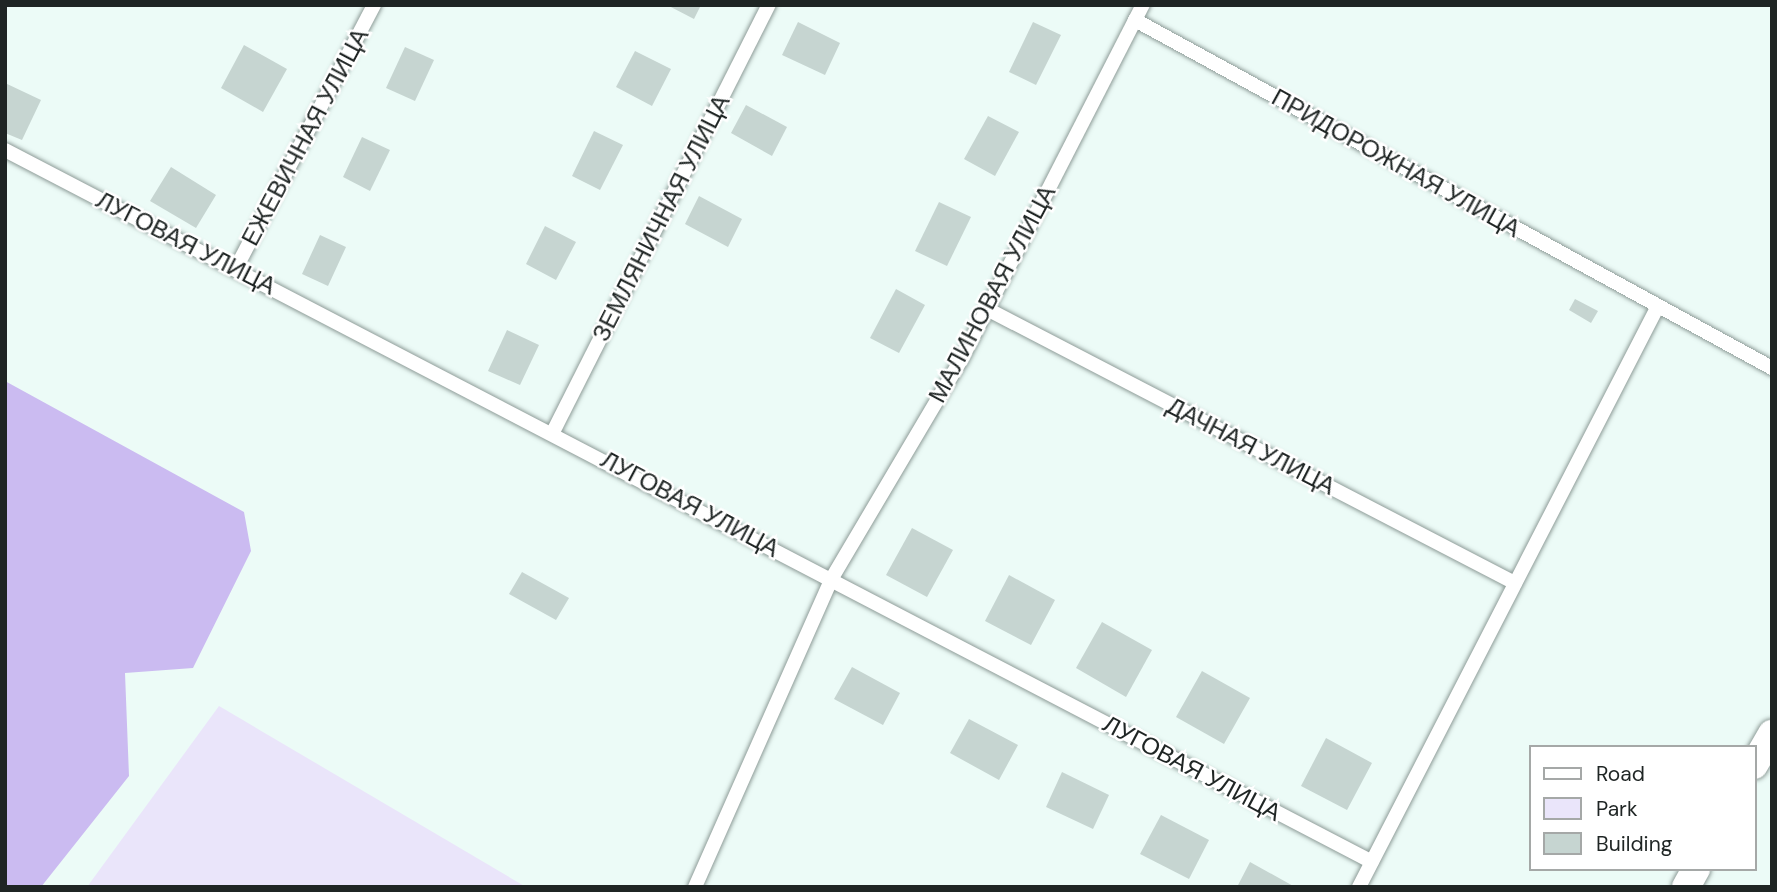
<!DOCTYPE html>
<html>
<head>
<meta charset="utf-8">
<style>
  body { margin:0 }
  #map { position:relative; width:1777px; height:892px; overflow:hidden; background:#ecfbf7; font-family:"DM Sans",sans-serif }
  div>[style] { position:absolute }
  .green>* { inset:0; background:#eae5fa }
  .forest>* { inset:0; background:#cbbbf1 }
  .building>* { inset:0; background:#c6d5d1 }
  .roads { filter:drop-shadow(0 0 2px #8e9c98) drop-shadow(0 0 2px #8e9c98) }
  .lane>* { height:14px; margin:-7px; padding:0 7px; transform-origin:7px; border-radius:7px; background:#fff }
  .street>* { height:28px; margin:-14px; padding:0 14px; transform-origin:14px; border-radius:14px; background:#fff }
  span { translate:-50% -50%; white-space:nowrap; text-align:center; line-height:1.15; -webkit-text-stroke:5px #fff; paint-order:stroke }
  .street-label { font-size:24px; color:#1f2524 }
  .frame { position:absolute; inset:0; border:7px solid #1f2524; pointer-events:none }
  .legend { position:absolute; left:1529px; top:745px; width:228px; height:126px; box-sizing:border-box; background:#fff; border:2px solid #a5a8a7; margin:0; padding:9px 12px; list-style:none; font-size:21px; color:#1f2524 }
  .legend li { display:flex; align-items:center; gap:14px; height:35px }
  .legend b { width:35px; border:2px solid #a5a8a7 }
</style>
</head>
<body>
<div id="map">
  <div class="green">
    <div style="clip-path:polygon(219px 706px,526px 887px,87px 887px)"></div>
  </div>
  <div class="forest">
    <div style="clip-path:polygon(5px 381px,244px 512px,251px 551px,193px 668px,125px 673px,129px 776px,41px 887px,5px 887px)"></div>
  </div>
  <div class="building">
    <div style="clip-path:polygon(667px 5px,701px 5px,694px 19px)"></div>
    <div style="clip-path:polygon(798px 22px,840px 43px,825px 75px,782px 55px)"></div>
    <div style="clip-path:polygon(1033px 22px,1061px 35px,1036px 85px,1009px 72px)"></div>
    <div style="clip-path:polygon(244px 45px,287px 69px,263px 112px,221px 88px)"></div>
    <div style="clip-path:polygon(405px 47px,434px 60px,415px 101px,386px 88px)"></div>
    <div style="clip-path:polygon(635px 51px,671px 69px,652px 106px,616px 87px)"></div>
    <div style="clip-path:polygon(5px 83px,41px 100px,22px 140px,5px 133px)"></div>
    <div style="clip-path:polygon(746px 105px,787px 127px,772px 156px,731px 133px)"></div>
    <div style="clip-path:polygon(988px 116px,1019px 132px,995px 176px,964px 159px)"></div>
    <div style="clip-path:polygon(594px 131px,623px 145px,600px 190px,572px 176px)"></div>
    <div style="clip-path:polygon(362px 137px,390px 150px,370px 191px,343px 177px)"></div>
    <div style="clip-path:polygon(171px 167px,216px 195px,196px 228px,150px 201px)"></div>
    <div style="clip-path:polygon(699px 196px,742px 219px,728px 247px,685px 224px)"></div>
    <div style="clip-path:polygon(939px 202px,971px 217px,947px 266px,915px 251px)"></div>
    <div style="clip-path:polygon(545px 226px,576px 242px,556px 280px,526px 264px)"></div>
    <div style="clip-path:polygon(320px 235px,346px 247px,328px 286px,302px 274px)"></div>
    <div style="clip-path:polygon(896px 289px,925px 305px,899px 353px,870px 338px)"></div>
    <div style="clip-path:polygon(1575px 299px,1598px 311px,1591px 323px,1569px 310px)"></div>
    <div style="clip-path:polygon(507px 330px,539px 345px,520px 385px,488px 371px)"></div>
    <div style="clip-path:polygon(912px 528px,953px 550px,927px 597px,886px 575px)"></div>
    <div style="clip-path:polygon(522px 572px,569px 598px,556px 620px,509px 594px)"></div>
    <div style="clip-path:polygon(1009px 575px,1055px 600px,1031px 645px,985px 621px)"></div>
    <div style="clip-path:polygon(1102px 622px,1152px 650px,1126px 697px,1076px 668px)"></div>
    <div style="clip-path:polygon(852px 667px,900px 693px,883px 725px,834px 699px)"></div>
    <div style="clip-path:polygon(1202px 671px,1250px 698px,1224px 744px,1176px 717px)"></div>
    <div style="clip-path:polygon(969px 719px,1018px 745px,999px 780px,950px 753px)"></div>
    <div style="clip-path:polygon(1326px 738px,1372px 763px,1347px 810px,1301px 786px)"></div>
    <div style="clip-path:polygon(1062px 772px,1109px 795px,1093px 829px,1046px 807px)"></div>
    <div style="clip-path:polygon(1161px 815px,1209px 840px,1189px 879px,1140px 854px)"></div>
    <div style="clip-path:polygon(1250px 862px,1295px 887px,1237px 887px)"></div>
  </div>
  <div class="roads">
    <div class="lane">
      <div style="left:1135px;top:20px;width:726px;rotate:28.65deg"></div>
      <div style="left:5px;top:150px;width:1541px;rotate:27.51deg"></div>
      <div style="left:236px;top:268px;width:297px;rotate:-62.3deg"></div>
      <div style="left:987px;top:309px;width:595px;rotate:27.43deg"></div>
      <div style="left:553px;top:432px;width:479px;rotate:-63.2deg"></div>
      <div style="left:695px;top:887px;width:338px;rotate:-66.1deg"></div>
      <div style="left:832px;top:578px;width:253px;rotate:-59.4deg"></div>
      <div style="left:961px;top:360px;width:399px;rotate:-62.9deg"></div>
      <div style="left:1359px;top:887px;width:653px;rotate:-62.77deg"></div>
    </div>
    <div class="street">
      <div style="left:1754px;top:765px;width:36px;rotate:-60deg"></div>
      <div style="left:1686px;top:887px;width:21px;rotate:-61deg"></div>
    </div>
  </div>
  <div class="street-label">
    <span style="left:305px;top:137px;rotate:-62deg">ЕЖЕВИЧНАЯ УЛИЦА</span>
    <span style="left:1396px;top:163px;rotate:29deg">ПРИДОРОЖНАЯ УЛИЦА</span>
    <span style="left:661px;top:218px;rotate:-63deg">ЗЕМЛЯНИЧНАЯ УЛИЦА</span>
    <span style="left:186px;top:243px;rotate:27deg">ЛУГОВАЯ УЛИЦА</span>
    <span style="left:992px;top:294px;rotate:-62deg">МАЛИНОВАЯ УЛИЦА</span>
    <span style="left:1251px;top:446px;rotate:27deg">ДАЧНАЯ УЛИЦА</span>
    <span style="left:690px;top:504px;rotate:28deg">ЛУГОВАЯ УЛИЦА</span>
    <span style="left:1192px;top:768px;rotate:28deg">ЛУГОВАЯ УЛИЦА</span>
  </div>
  <div class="frame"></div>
  <ul class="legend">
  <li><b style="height:9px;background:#fff"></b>Road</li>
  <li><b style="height:19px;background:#eae5fa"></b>Park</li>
  <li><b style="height:19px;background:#c6d5d1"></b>Building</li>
  </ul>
</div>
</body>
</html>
